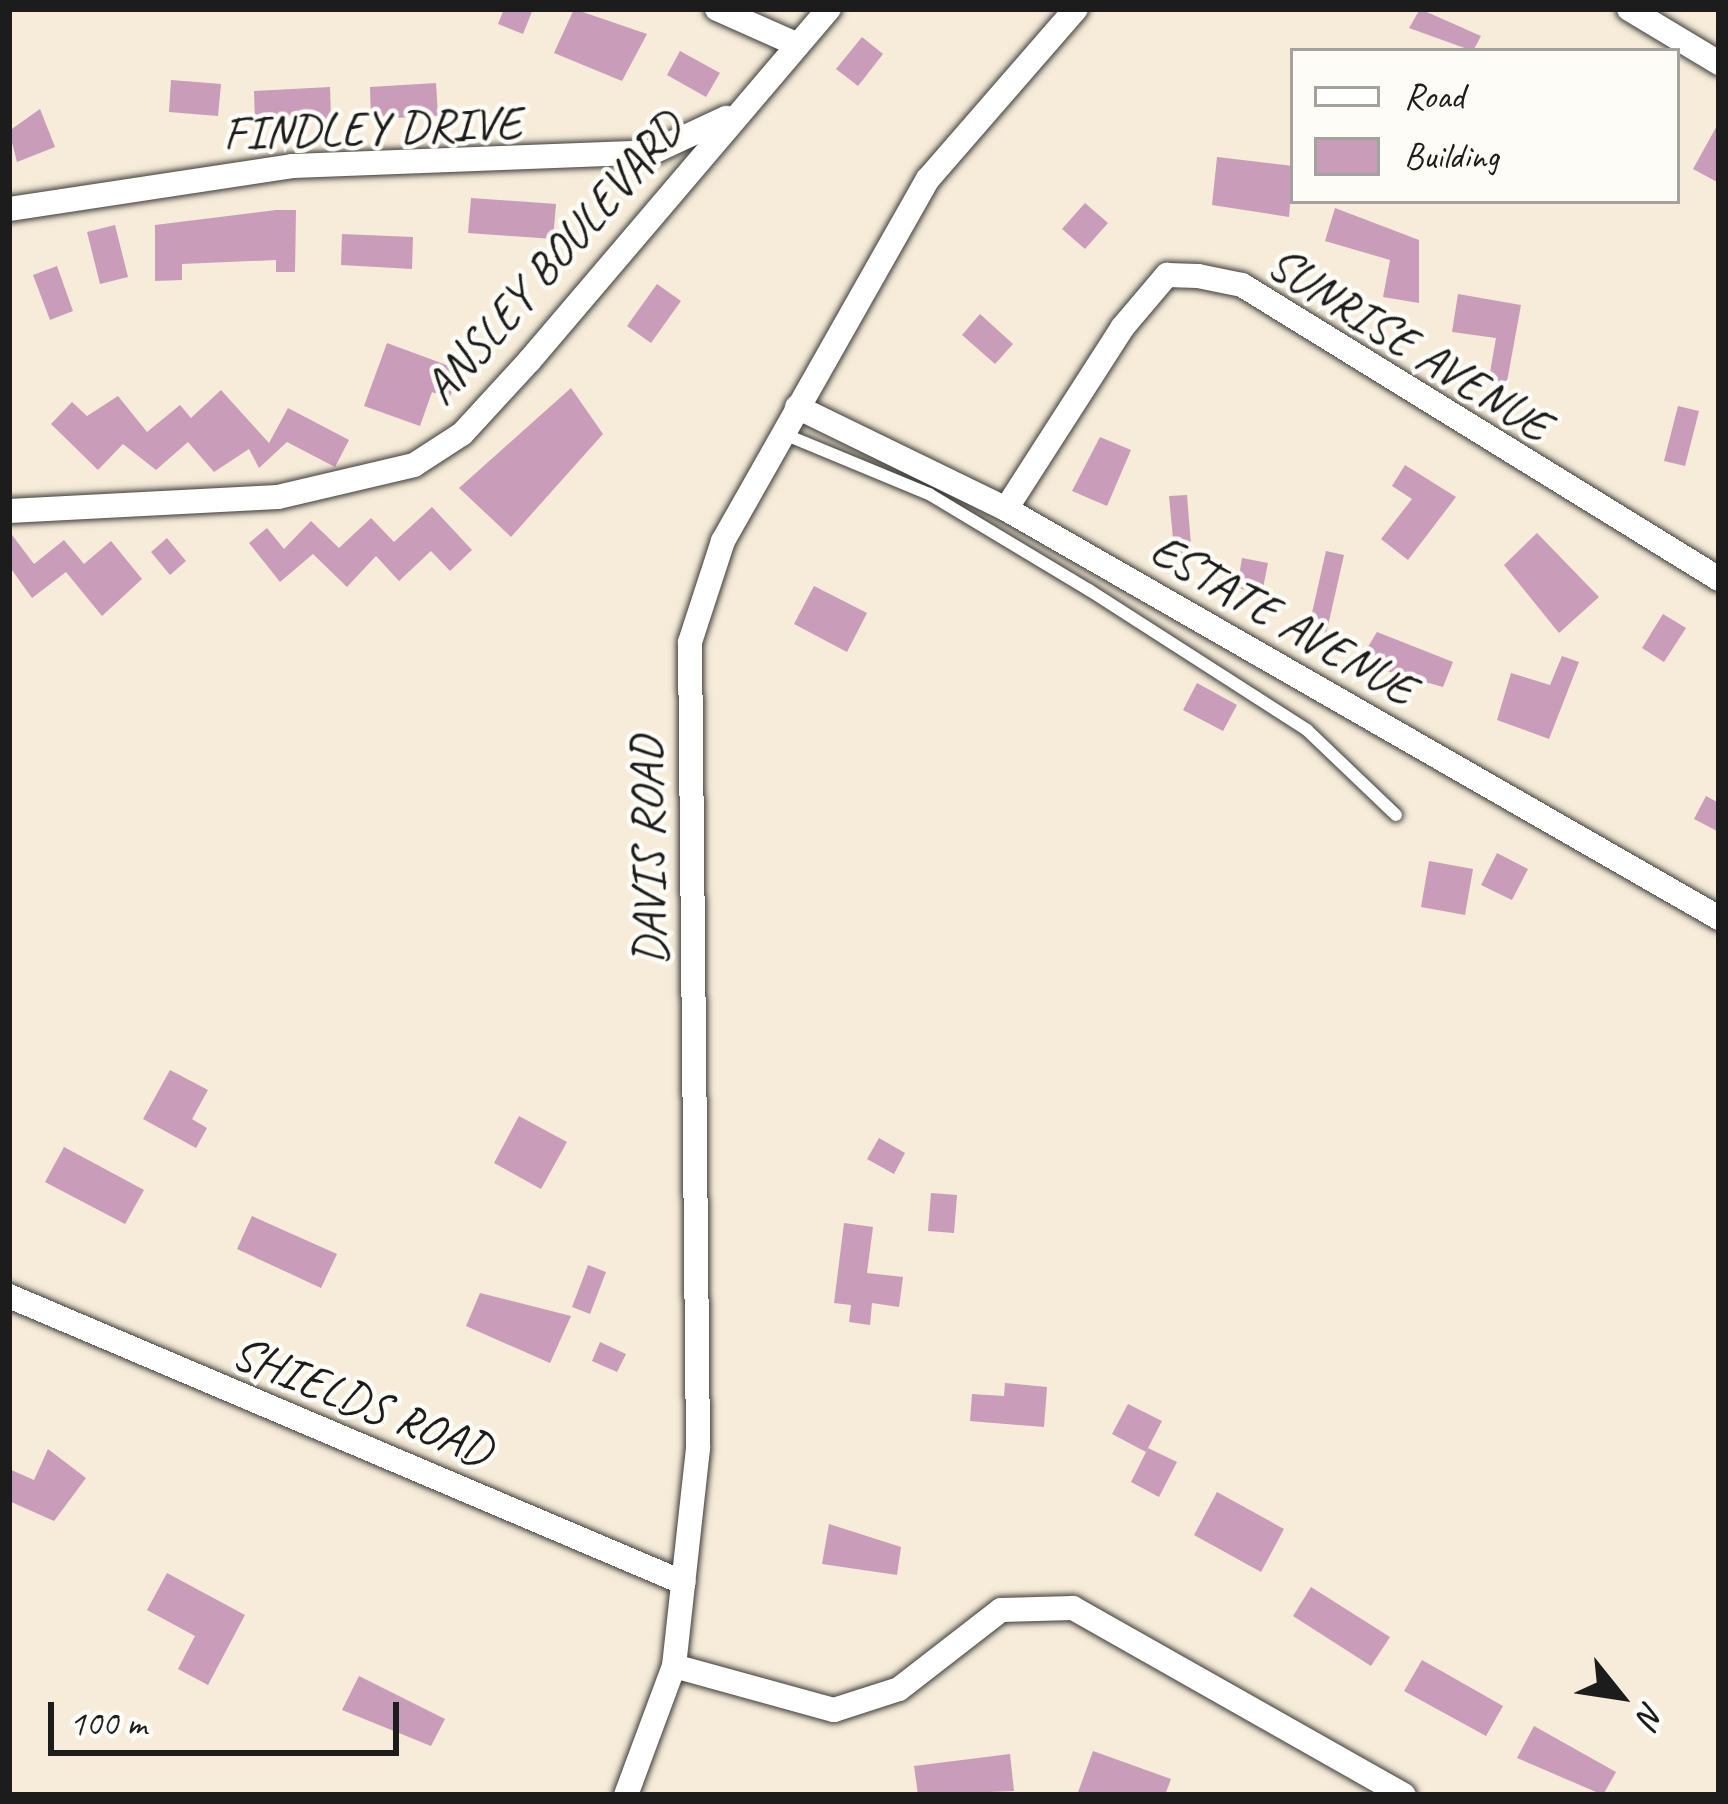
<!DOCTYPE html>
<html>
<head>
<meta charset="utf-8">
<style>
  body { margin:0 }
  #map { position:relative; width:1728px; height:1804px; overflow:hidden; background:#f6ecd9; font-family:Caveat,sans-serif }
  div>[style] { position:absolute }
  .building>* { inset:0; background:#c99cba }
  .roads { filter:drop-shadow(0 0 3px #3d3b38) drop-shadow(0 0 3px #3d3b38) }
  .service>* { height:12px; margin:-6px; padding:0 6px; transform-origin:6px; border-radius:6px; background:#fff }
  .minor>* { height:24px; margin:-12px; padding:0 12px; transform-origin:12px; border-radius:12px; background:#fff }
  span { translate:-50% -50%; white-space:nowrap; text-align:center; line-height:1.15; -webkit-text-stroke:9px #fdfcf7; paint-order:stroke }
  .street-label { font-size:48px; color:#1c1c1c }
  .frame { position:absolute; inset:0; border:12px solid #1c1c1c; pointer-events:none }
  .legend { position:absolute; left:1290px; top:48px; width:390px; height:156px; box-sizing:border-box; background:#fdfcf7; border:3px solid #a3a29f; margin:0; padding:15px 21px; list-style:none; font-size:36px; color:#1c1c1c }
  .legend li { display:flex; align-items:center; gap:24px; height:60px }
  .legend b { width:60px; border:3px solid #a3a29f }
  .north { position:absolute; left:1560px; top:1636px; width:120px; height:120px; -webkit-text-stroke:9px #fdfcf7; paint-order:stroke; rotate:120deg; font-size:33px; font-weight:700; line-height:48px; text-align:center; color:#1c1c1c }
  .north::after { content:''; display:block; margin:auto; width:42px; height:54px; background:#1c1c1c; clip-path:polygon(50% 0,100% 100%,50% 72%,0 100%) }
  .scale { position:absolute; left:48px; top:1702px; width:351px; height:54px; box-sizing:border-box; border:6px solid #1c1c1c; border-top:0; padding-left:15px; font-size:36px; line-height:42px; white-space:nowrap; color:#1c1c1c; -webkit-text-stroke:9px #fdfcf7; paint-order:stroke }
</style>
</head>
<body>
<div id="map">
  <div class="building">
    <div style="clip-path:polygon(504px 9px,533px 9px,523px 34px,498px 24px)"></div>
    <div style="clip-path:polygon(574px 9px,647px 34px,622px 81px,554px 53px)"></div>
    <div style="clip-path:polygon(1420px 9px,1481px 36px,1473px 51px,1409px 28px)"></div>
    <div style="clip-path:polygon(862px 37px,883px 54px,858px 86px,836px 69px)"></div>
    <div style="clip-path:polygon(680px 51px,720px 73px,706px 97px,667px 75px)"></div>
    <div style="clip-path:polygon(171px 80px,221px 84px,218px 116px,169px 112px)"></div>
    <div style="clip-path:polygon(436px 83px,438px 116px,371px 119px,370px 87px)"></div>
    <div style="clip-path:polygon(330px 87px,331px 119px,255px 123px,254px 91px)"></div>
    <div style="clip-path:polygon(40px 109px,55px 147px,17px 162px,9px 131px)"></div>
    <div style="clip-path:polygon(1719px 122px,1719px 183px,1693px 169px)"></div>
    <div style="clip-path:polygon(1217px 157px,1293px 166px,1289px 217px,1212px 205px)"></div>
    <div style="clip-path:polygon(471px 198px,556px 204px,553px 239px,468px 233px)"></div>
    <div style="clip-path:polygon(1085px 203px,1108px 223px,1085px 249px,1062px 229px)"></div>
    <div style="clip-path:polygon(1335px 208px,1419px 240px,1419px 303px,1383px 297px,1390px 260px,1325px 241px)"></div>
    <div style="clip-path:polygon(276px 210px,296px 210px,295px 272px,276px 272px,276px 260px,182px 264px,182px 280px,155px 281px,155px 225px)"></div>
    <div style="clip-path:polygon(115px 225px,128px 277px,100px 284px,87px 232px)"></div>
    <div style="clip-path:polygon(342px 234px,413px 237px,412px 269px,341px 265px)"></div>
    <div style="clip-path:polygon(57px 266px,73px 311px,50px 320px,33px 275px)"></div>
    <div style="clip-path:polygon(657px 284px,681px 301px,651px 343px,627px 326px)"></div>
    <div style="clip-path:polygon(1458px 294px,1521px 305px,1506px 387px,1488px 384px,1496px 338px,1452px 332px)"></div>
    <div style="clip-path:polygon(980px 314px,1013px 344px,995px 364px,962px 335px)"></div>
    <div style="clip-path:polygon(387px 343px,460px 370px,449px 399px,432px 392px,420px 426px,364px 406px)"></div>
    <div style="clip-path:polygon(571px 388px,603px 434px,511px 537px,459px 488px)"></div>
    <div style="clip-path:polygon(221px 390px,269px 443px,288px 408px,349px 440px,335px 467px,287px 442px,259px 468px,249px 449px,214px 472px,188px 442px,156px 470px,123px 444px,98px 470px,51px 424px,72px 402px,87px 416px,118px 396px,147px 432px,180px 405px,191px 418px)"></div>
    <div style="clip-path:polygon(1678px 406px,1699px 411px,1685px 466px,1664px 461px)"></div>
    <div style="clip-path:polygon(1100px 437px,1131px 450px,1107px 506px,1072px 491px)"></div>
    <div style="clip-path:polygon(1405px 465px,1456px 497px,1408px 560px,1381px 539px,1412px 499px,1392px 486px)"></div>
    <div style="clip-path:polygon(1187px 495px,1192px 558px,1175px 560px,1169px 496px)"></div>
    <div style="clip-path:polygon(432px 507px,472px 550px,450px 571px,431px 551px,399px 581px,376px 556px,347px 587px,313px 554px,280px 582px,249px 543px,267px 528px,284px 549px,311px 521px,339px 548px,371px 518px,394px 542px)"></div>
    <div style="clip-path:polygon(9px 531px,34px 564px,64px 540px,84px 564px,111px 541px,142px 579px,102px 616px,66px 572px,32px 598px,9px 566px)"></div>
    <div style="clip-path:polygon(1537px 533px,1599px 597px,1559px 633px,1504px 565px)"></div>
    <div style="clip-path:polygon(167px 538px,186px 561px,170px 575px,151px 552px)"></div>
    <div style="clip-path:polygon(1326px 551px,1344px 555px,1325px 639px,1307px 635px)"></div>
    <div style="clip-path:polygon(1242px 558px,1268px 563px,1262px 593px,1237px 588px)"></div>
    <div style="clip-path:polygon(814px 586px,867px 613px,847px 652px,794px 624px)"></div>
    <div style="clip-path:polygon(1663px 614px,1686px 628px,1664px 662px,1642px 648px)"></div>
    <div style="clip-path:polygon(1377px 632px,1453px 662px,1443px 687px,1358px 663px)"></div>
    <div style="clip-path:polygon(1562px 656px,1579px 662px,1549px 739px,1497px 720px,1511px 673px,1550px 685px)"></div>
    <div style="clip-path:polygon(1197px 683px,1237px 705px,1223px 731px,1183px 710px)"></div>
    <div style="clip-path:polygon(1706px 796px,1719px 803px,1719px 832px,1694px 819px)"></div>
    <div style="clip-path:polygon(1497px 853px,1528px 869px,1512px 900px,1481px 885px)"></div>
    <div style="clip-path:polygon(1429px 861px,1473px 869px,1465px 915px,1421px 907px)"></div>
    <div style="clip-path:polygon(170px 1070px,208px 1090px,192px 1119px,207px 1128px,196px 1148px,143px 1119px)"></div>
    <div style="clip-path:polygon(519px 1116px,567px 1142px,541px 1189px,494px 1163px)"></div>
    <div style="clip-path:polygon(879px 1138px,905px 1153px,894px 1174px,867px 1159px)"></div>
    <div style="clip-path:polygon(64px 1147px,144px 1190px,125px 1224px,45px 1182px)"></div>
    <div style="clip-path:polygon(931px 1193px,957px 1195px,954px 1233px,928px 1231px)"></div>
    <div style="clip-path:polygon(252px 1216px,337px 1254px,321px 1288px,237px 1249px)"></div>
    <div style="clip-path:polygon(844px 1223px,873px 1227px,867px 1273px,903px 1277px,899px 1307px,872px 1303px,870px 1325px,849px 1322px,851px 1305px,834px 1303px)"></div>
    <div style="clip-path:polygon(588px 1265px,606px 1272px,590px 1314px,572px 1307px)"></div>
    <div style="clip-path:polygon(480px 1293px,571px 1316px,550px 1363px,466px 1326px)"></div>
    <div style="clip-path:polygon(600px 1342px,626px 1354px,617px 1372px,592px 1361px)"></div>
    <div style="clip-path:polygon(1005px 1383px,1047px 1387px,1044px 1427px,970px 1421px,972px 1394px,1004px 1396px)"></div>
    <div style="clip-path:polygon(1128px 1404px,1162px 1421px,1146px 1452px,1112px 1434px)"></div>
    <div style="clip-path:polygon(1148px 1448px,1177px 1462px,1159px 1497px,1131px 1482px)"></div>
    <div style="clip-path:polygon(48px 1449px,86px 1478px,54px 1521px,9px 1501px,9px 1469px,34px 1480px)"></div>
    <div style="clip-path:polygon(1217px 1492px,1284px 1529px,1261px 1572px,1194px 1535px)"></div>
    <div style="clip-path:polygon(829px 1524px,901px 1547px,897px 1575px,822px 1564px)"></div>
    <div style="clip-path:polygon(167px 1573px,245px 1615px,208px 1685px,178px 1669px,195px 1636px,147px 1610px)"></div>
    <div style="clip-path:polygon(1311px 1587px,1390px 1637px,1371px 1666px,1293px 1616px)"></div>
    <div style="clip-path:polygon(1422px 1660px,1503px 1706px,1486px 1736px,1404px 1691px)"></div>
    <div style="clip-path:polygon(359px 1676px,445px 1719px,431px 1746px,342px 1710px)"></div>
    <div style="clip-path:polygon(1534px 1726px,1616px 1772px,1603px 1795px,1517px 1758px)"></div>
    <div style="clip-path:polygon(1093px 1751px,1171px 1779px,1165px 1795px,1077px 1795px)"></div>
    <div style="clip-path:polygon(1010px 1754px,1014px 1791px,918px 1795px,914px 1766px)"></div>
  </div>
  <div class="roads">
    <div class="service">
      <div style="left:784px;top:434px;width:157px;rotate:22.5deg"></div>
      <div style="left:929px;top:494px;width:187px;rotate:31deg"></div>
      <div style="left:1089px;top:590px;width:259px;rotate:32.7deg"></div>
      <div style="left:1307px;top:730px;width:123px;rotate:43.7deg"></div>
    </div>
    <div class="minor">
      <div style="left:717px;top:9px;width:81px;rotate:24deg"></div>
      <div style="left:1629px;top:9px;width:105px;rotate:31deg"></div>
      <div style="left:9px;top:209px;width:286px;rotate:-8.6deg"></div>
      <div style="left:292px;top:166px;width:361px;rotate:-2.2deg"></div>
      <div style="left:653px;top:152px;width:81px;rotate:-25deg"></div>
      <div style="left:797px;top:407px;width:233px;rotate:26deg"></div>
      <div style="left:1006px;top:509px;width:822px;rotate:29.84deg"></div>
      <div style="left:1006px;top:509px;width:215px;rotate:-57.3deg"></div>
      <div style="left:1122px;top:328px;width:70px;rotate:-49.7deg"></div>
      <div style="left:1167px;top:275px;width:31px;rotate:2deg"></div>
      <div style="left:1198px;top:276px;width:45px;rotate:11.6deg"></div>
      <div style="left:1242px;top:285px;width:560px;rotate:31.65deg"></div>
      <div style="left:9px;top:511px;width:269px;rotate:-3deg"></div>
      <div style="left:278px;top:497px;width:140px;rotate:-13.2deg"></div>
      <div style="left:414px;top:465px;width:57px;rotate:-32.9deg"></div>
      <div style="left:462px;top:434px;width:100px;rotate:-47.4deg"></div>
      <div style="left:530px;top:360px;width:461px;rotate:-49.6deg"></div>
      <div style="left:9px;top:1296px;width:733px;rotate:23.03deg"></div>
      <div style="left:674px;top:1666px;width:166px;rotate:15.4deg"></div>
      <div style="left:834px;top:1710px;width:68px;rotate:-17.9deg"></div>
      <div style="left:899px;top:1689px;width:129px;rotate:-37.8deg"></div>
      <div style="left:1001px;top:1610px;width:72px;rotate:-1.6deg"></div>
      <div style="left:1073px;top:1608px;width:380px;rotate:29.5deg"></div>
      <div style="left:626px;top:1795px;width:138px;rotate:-69.6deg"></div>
      <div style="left:674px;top:1666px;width:219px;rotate:-83.7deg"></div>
      <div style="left:698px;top:1448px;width:806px;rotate:-90.57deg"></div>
      <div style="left:690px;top:642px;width:106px;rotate:-71.9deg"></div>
      <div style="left:723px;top:541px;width:416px;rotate:-60.5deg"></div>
      <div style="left:928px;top:179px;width:225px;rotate:-49deg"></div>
    </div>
  </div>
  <div class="street-label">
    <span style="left:372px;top:128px;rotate:-2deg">FINDLEY DRIVE</span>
    <span style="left:553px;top:258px;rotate:-49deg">ANSLEY BOULEVARD</span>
    <span style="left:1409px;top:344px;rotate:32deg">SUNRISE AVENUE</span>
    <span style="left:1283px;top:619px;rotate:30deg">ESTATE AVENUE</span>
    <span style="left:648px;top:851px;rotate:-91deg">DAVIS ROAD</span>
    <span style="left:362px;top:1401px;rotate:22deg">SHIELDS ROAD</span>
  </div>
  <div class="frame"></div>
  <ul class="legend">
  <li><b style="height:15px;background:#fff"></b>Road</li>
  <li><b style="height:33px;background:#c99cba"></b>Building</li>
  </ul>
  <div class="north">N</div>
  <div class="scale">100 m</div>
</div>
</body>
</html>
